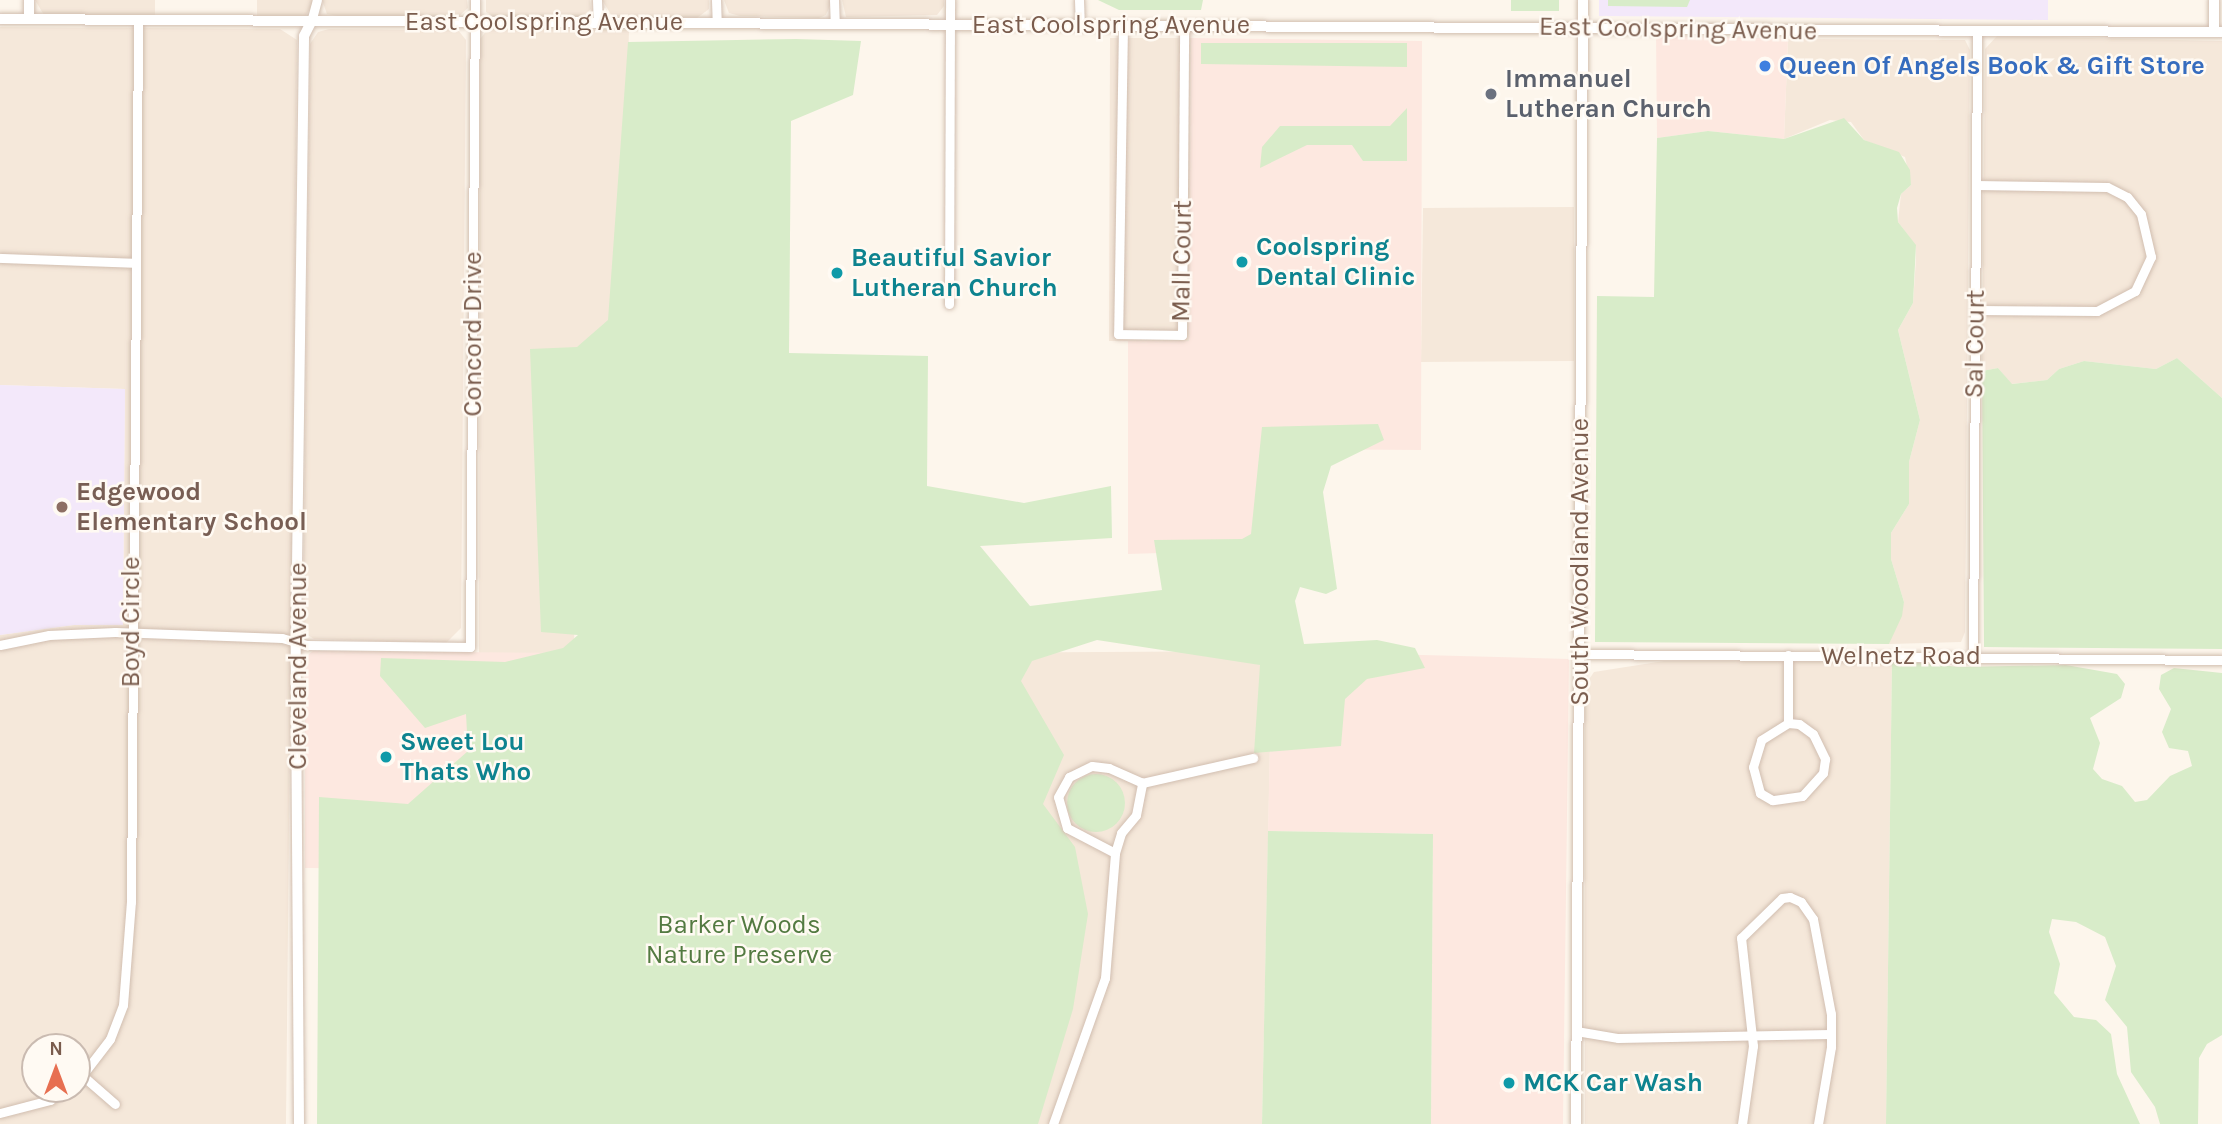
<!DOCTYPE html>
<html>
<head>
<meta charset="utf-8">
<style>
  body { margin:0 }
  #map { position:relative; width:2222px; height:1124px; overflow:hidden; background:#fdf6ec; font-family:Karla,sans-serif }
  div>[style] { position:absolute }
  .residential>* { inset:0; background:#f5e8da }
  .commercial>* { inset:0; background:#fde8e0 }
  .education>* { inset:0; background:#f3e8fa }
  .green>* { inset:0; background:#d8ecc9 }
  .round { border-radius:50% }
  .roads { filter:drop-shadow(0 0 2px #d1beb0) drop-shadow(0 0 2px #d1beb0) }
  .minor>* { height:9px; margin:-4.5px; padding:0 4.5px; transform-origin:4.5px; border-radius:4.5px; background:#fff }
  .tertiary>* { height:10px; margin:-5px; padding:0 5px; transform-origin:5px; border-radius:5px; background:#fff }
  .dots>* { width:19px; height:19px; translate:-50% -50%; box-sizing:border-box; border:4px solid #fffaf3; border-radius:50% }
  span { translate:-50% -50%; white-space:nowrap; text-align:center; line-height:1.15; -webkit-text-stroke:5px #fffaf3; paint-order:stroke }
  .street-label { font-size:26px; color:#7a5c4d }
  .shop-label { font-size:26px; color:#366cbe; font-weight:700 }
  .left { translate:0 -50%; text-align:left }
  .worship-label { font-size:26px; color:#5b616d; font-weight:700 }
  .culture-label { font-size:26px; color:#0d838f; font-weight:700 }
  .education-label { font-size:26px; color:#785e54; font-weight:700 }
  .park-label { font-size:26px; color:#537a41 }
  .north { position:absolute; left:21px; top:1033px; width:70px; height:70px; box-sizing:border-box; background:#fffaf3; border:2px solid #cabbb1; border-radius:50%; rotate:0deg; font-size:19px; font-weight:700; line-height:28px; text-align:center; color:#7a5c4d }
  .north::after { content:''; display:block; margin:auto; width:24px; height:32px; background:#e76f51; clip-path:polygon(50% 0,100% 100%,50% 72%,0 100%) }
</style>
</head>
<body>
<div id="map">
  <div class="residential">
    <div style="clip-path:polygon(35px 0,155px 0,155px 17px,44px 15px)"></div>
    <div style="clip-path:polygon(257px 0,312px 0,312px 6px,305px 16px,257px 16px)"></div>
    <div style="clip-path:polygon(322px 0,467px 0,468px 8px,459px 16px,338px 16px,327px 14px)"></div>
    <div style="clip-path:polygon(486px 0,590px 0,591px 9px,581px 17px,493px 16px,486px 12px)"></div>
    <div style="clip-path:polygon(602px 0,709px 0,709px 9px,697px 18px,612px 16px)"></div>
    <div style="clip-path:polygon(724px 0,831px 0,831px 3px,826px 15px,819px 18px,740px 16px,729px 13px)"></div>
    <div style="clip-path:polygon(842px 0,944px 0,944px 6px,937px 15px,846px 17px)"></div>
    <div style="clip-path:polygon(evenodd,0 27px,280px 29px,297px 40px,286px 1124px,0 1124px,0 635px,74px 625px,123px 625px,125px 389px,0 385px,0 27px,35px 1047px,77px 1047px,77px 1089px,35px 1089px,35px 1047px)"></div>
    <div style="clip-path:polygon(329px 29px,458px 30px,466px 40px,461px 628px,446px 643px,314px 639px,303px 632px,310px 44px,318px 32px)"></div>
    <div style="clip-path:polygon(488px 29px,629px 30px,620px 348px,578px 355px,574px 653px,479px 653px,480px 39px)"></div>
    <div style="clip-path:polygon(1997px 36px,2222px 41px,2222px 398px,2177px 358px,2156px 369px,2084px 361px,2059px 369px,2047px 380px,2011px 384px,1998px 368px,1982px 371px,1985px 49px)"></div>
    <div style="clip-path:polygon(1110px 38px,1191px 38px,1189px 341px,1109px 341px)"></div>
    <div style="clip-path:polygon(1788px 39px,1965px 40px,1970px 50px,1965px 632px,1961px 642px,1889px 644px,1904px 602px,1891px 559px,1891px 533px,1909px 504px,1909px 462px,1920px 420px,1898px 330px,1913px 303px,1916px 259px,1916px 246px,1898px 222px,1901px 194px,1911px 185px,1905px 157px,1864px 140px,1851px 122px,1830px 120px,1784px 139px)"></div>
    <div style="clip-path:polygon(1574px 207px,1574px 361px,1421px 362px,1423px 208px)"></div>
    <div style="clip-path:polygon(1272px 651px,1262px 1124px,926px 1124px,926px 653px)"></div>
    <div style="clip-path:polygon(1892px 660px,1886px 1124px,1585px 1124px,1585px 685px,1594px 672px,1664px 661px)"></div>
  </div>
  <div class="commercial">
    <div style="clip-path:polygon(1656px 35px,1788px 39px,1784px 139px,1708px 131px,1657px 138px)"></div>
    <div style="clip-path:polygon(1191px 38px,1422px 41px,1421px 450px,1260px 449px,1256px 550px,1128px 554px,1128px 341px,1189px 341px)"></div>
    <div style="clip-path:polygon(313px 651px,574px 653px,569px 869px,305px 868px,305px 657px)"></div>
    <div style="clip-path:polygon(1272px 651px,1569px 659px,1563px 1124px,1431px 1124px,1433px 834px,1268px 831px)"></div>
  </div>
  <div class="education">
    <div style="clip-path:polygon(1599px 0,2048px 0,2048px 20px,1599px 16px)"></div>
    <div style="clip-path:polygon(0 385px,125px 389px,123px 625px,74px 625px,0 635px)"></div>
  </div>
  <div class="green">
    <div style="clip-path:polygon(1098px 0,1203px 0,1201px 10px,1119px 10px)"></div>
    <div style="clip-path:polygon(1511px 0,1559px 0,1559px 11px,1511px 11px)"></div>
    <div style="clip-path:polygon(1608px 0,1690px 0,1687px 7px,1608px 6px)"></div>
    <div style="clip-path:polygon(796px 39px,861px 41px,853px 95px,791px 121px,789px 353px,928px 356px,927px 486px,1024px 503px,1111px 486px,1112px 538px,980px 546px,1030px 606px,1162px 590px,1154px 540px,1242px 539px,1251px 534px,1262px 427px,1378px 424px,1384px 440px,1331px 466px,1323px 492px,1337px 589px,1326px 594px,1300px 587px,1295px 601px,1304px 644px,1377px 640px,1415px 648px,1425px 668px,1367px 679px,1345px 699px,1341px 746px,1254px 753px,1260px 665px,1097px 640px,1032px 661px,1021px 681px,1064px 755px,1043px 804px,1075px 847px,1088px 914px,1073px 1009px,1038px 1124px,317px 1124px,319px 797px,408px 804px,468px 751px,466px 714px,425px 728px,380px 676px,381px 658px,505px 662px,563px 648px,578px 635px,541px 632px,530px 349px,577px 347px,608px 320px,628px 42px)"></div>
    <div style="clip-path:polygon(1201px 43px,1407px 43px,1407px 67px,1201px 64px)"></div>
    <div style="clip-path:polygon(1407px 108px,1407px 161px,1363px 161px,1352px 145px,1307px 145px,1260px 168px,1262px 147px,1280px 126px,1390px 126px)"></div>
    <div style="clip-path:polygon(1844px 118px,1864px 140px,1899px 152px,1910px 170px,1911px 185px,1901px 194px,1897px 208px,1898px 222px,1916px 245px,1913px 303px,1898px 330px,1920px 420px,1909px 462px,1909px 504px,1891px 533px,1891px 559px,1904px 602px,1902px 616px,1889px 644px,1595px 642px,1597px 296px,1654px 297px,1657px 138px,1708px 131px,1784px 139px)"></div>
    <div style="clip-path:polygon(2177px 358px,2222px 398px,2222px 649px,1984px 647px,1982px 371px,1998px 368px,2012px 384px,2047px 380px,2059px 369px,2084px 361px,2156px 369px)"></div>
    <div style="clip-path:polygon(1892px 660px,1959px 667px,2066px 665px,2117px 674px,2125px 684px,2121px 698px,2090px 718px,2100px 743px,2093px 769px,2102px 779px,2122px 786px,2135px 802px,2147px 800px,2170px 776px,2192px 766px,2188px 751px,2169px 748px,2162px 732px,2171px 709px,2159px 689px,2161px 675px,2174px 668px,2222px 673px,2222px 1035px,2207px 1044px,2199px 1058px,2198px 1124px,2160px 1124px,2155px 1107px,2131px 1072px,2127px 1027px,2105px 1000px,2116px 966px,2105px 937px,2076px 922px,2052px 919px,2049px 932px,2060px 964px,2054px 993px,2074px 1017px,2096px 1020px,2111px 1034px,2117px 1074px,2140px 1124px,1886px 1124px)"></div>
    <div class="round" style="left:1067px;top:774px;width:58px;height:58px"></div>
    <div style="clip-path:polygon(1268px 831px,1433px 834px,1431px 1124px,1262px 1124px)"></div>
  </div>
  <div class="roads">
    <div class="minor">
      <div style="left:597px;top:0;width:23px;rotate:88deg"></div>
      <div style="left:716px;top:0;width:23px;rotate:88deg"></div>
      <div style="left:834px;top:0;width:24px;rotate:88deg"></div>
      <div style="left:1079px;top:0;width:27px;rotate:88deg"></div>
      <div style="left:311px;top:22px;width:23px;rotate:-75deg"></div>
      <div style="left:1123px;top:25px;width:309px;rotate:90.9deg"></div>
      <div style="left:1118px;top:334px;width:64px;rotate:0.9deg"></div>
      <div style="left:1182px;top:335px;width:310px;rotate:-89.6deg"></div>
      <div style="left:0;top:258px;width:135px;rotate:2.1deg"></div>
      <div style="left:949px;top:304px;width:304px;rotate:-89.8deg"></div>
      <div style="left:1976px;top:310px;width:121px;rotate:0.5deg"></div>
      <div style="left:2097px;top:311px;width:43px;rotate:-27.8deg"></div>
      <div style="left:2135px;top:291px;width:38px;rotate:-65deg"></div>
      <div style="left:2151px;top:257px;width:44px;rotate:-103.1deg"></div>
      <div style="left:2141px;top:214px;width:22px;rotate:-129deg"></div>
      <div style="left:2127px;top:197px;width:22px;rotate:-153deg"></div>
      <div style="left:2107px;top:187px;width:131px;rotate:-179.1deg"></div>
      <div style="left:0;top:645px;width:50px;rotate:-11.5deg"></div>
      <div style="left:49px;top:635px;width:66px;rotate:-2.6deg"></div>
      <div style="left:115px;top:632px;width:167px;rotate:2.1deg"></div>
      <div style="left:282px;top:638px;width:25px;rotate:16deg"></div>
      <div style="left:306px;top:645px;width:164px;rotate:0.7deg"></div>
      <div style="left:470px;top:647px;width:647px;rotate:-89.56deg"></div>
      <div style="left:1580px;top:654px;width:642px;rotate:0.54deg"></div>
      <div style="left:1973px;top:657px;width:625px;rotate:-89.63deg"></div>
      <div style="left:1788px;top:723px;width:11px;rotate:5deg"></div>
      <div style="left:1799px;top:724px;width:17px;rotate:36deg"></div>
      <div style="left:1813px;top:734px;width:28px;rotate:64deg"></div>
      <div style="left:1825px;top:759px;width:14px;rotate:98deg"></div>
      <div style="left:1823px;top:773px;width:31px;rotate:132deg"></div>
      <div style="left:1802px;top:796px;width:30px;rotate:172deg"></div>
      <div style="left:1772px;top:800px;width:14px;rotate:-150deg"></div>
      <div style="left:1760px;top:793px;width:27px;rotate:-105deg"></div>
      <div style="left:1753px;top:767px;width:28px;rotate:-73deg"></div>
      <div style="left:1761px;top:740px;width:32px;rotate:-32deg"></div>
      <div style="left:1788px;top:723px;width:68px;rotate:-90deg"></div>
      <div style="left:1115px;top:853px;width:54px;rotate:-152.5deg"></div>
      <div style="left:1067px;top:828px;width:32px;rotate:-106deg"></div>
      <div style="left:1058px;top:797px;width:23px;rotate:-61deg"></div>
      <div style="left:1069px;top:777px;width:25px;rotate:-26deg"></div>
      <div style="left:1092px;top:766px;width:17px;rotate:7deg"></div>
      <div style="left:1109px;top:768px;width:36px;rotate:24deg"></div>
      <div style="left:1576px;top:1031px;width:43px;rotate:9.5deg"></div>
      <div style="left:1618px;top:1038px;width:212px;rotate:-1.1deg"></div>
      <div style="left:84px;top:1077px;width:41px;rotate:41.1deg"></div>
      <div style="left:77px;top:1082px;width:54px;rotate:-52.5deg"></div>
      <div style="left:110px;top:1039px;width:36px;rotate:-69deg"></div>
      <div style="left:123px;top:1005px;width:103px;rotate:-85.6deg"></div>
      <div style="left:131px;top:902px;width:880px;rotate:-89.54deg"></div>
      <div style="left:0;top:1113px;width:52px;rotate:-14.6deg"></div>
      <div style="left:50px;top:1100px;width:19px;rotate:-35deg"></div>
      <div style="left:1053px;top:1124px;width:155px;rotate:-70.4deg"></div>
      <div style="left:1105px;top:978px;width:125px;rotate:-85.4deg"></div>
      <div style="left:1115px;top:853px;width:21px;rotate:-73deg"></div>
      <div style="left:1121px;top:833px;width:23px;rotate:-50deg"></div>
      <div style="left:1136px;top:815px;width:33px;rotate:-79deg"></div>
      <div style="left:1142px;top:783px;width:114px;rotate:-12.7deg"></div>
      <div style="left:1742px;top:1124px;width:79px;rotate:-82deg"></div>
      <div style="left:1753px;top:1046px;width:109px;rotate:-96.3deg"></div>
      <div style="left:1741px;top:938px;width:57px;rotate:-44.3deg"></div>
      <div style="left:1782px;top:898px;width:8px;rotate:-7deg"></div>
      <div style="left:1790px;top:897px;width:12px;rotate:24deg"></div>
      <div style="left:1801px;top:902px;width:21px;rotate:55deg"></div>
      <div style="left:1813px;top:919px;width:97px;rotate:79.3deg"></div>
      <div style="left:1831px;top:1014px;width:33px;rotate:90deg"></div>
      <div style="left:1831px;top:1047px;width:78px;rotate:99.6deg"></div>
    </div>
    <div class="tertiary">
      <div style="left:29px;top:0;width:19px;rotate:90deg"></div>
      <div style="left:2214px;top:0;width:32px;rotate:90deg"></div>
      <div style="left:0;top:19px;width:2222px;rotate:0.34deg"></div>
      <div style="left:299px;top:1124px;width:482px;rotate:-90.4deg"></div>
      <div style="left:296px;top:642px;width:606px;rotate:-89.24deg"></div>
      <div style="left:304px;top:36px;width:16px;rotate:-63deg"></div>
      <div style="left:1576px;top:1124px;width:1124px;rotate:-89.64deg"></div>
    </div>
  </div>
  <div class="dots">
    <div style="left:1765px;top:66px;background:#3f7fe0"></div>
    <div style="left:1491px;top:94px;background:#6b7280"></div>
    <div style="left:1242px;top:262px;background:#0f9aa8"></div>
    <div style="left:837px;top:273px;background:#0f9aa8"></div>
    <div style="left:62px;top:507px;background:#8d6e63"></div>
    <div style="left:386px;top:757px;background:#0f9aa8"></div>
    <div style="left:1509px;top:1083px;background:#0f9aa8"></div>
  </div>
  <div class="street-label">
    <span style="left:544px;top:22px">East Coolspring Avenue</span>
    <span style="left:1111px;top:25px">East Coolspring Avenue</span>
    <span style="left:1678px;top:29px;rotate:1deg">East Coolspring Avenue</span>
    <span style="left:1182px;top:261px;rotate:-89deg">Mall Court</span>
    <span style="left:473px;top:334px;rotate:-90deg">Concord Drive</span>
    <span style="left:1975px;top:344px;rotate:-89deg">Sal Court</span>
    <span style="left:1580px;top:562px;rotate:-90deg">South Woodland Avenue</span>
    <span style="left:131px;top:622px;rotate:-90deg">Boyd Circle</span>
    <span style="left:1901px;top:656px">Welnetz Road</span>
    <span style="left:298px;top:666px;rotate:-90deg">Cleveland Avenue</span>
  </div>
  <div class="shop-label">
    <span class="left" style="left:1779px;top:66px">Queen Of Angels Book &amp; Gift Store</span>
  </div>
  <div class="worship-label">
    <span class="left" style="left:1505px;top:94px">Immanuel<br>Lutheran Church</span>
  </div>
  <div class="culture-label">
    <span class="left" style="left:1256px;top:262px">Coolspring<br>Dental Clinic</span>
    <span class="left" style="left:851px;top:273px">Beautiful Savior<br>Lutheran Church</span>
    <span class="left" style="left:400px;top:757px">Sweet Lou<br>Thats Who</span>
    <span class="left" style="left:1523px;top:1083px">MCK Car Wash</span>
  </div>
  <div class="education-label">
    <span class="left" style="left:76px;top:507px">Edgewood<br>Elementary School</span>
  </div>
  <div class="park-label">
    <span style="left:739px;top:940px">Barker Woods<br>Nature Preserve</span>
  </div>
  <div class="north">N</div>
</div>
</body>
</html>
